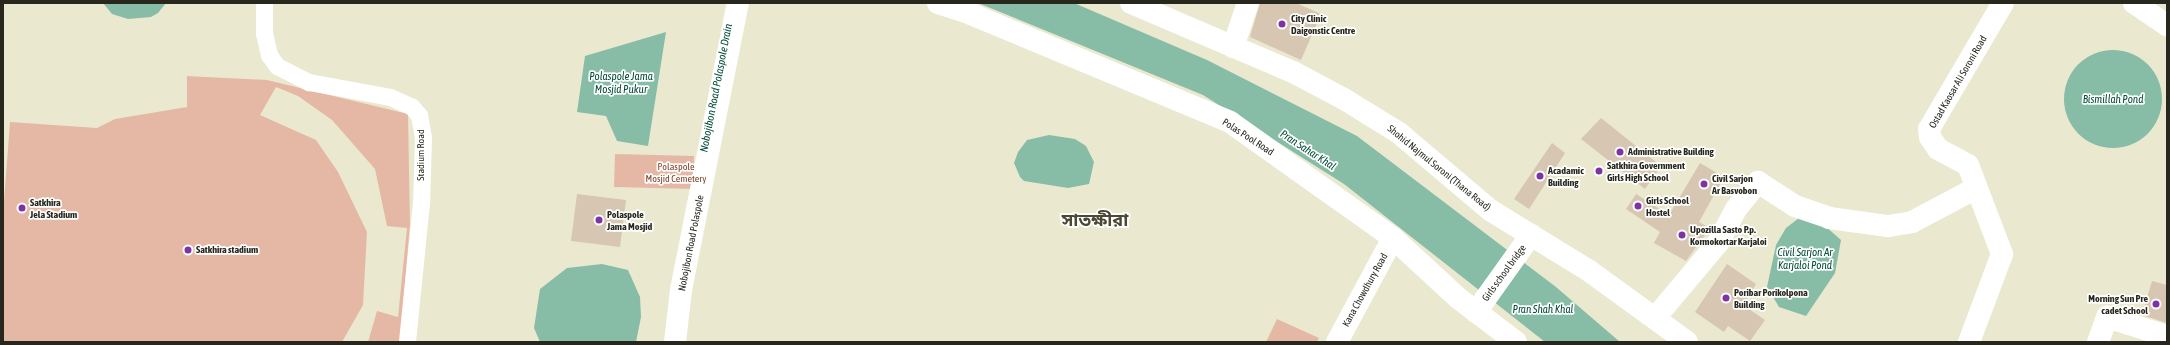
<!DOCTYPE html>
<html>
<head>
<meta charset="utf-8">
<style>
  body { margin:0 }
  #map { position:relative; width:2170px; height:345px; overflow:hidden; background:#eae9d0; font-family:"Asap Condensed","Noto Sans Bengali",sans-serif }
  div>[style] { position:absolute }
  .green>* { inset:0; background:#e5b8a5 }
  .water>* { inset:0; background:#87bca6 }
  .round { border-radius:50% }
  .building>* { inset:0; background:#d6c6b2 }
  .minor>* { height:17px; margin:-8.5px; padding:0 8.5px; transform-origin:8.5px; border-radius:8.5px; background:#fff }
  .tertiary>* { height:22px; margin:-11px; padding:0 11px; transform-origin:11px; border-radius:11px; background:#fff }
  .secondary>* { height:22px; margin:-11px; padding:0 11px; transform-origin:11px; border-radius:11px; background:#fff }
  .dots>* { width:11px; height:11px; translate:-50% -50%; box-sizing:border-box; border:2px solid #fff; border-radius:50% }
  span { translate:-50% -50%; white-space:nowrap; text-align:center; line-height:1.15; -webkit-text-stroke:3.5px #fff; paint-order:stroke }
  .poi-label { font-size:10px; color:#27271e; font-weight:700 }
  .left { translate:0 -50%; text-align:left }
  .right { translate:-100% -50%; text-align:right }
  .street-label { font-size:10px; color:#27271e }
  .park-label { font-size:10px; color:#7f4125 }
  .water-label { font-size:11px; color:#004a36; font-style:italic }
  .town-label { font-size:18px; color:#4a4934; font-weight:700 }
  .frame { position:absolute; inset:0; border:4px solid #27271e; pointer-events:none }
</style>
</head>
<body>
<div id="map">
  <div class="green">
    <div style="clip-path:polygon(187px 76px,267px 80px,408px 114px,410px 224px,400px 342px,368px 342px,377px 311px,398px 317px,407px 228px,387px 226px,375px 169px,332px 120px,298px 96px,276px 87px,260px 115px,316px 140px,338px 172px,367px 232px,363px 305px,342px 342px,3px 342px,3px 215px,10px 122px,97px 128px,115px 119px,187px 107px)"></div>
    <div style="clip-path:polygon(615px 154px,694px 156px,693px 189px,614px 187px)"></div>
    <div style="clip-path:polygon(1277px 319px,1319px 338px,1317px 342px,1266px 342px)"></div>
  </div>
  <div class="water">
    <div style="clip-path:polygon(103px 3px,166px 3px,158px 13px,151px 17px,128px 19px,112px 14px)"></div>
    <div style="clip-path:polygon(978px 3px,1074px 3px,1207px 60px,1357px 136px,1556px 287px,1620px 342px,1545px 342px,1344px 184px,1203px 95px)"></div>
    <div style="clip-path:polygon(666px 32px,648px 146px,617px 141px,606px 116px,577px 112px,585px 56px)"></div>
    <div class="round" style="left:2064px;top:50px;width:98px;height:98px"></div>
    <div style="clip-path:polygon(1049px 135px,1075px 139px,1086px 146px,1094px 162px,1089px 184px,1068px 188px,1024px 181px,1020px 177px,1014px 163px,1018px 152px,1027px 140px)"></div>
    <div style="clip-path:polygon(1799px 218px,1817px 219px,1841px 240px,1835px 273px,1806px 316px,1779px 307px,1767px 287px,1776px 245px,1786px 228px)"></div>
    <div style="clip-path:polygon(602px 264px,628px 270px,640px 297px,641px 317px,636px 342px,540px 342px,534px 328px,540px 289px,567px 268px)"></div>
  </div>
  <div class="building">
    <div style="clip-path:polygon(1260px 3px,1296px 3px,1321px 14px,1301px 60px,1250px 37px)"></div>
    <div style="clip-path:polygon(1601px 118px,1661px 166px,1645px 189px,1581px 139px)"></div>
    <div style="clip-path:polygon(1552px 143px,1565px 153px,1529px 209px,1514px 199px)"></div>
    <div style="clip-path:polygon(1700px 163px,1724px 177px,1699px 222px,1710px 228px,1686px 261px,1654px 243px,1660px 232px,1626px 209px,1636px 194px,1669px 215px)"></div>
    <div style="clip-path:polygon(577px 194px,626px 200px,620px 247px,571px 241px)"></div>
    <div style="clip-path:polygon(1727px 264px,1756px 284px,1743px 305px,1765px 320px,1750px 341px,1728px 326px,1724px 332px,1695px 312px)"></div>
    <div style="clip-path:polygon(2152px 281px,2167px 285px,2167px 323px,2142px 315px)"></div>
  </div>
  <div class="minor">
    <div style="left:264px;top:3px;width:30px;rotate:90deg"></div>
    <div style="left:264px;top:33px;width:23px;rotate:77deg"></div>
    <div style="left:269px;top:55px;width:14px;rotate:54deg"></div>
    <div style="left:277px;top:66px;width:36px;rotate:27deg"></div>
    <div style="left:309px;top:82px;width:82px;rotate:10.5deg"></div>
    <div style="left:390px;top:97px;width:24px;rotate:24deg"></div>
    <div style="left:412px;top:107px;width:11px;rotate:49deg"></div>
    <div style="left:419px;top:115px;width:22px;rotate:80deg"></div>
    <div style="left:423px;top:137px;width:66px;rotate:91.7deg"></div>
    <div style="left:421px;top:203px;width:140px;rotate:95.8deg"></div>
  </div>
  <div class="tertiary">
    <div style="left:938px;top:3px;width:35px;rotate:18deg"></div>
    <div style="left:971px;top:14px;width:281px;rotate:22.6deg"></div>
    <div style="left:1230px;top:122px;width:200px;rotate:35.4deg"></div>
    <div style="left:1393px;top:238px;width:88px;rotate:42.7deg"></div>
    <div style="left:1458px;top:298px;width:73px;rotate:37.2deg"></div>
    <div style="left:1131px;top:3px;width:176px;rotate:23.1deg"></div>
    <div style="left:1293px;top:72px;width:58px;rotate:27.9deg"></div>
    <div style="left:1344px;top:99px;width:65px;rotate:31.7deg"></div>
    <div style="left:1399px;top:133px;width:119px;rotate:40.2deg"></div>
    <div style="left:1490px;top:210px;width:115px;rotate:31.5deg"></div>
    <div style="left:1588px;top:270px;width:122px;rotate:36deg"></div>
    <div style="left:2134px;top:3px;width:40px;rotate:34deg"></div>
    <div style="left:1233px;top:47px;width:46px;rotate:-71.2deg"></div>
    <div style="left:1655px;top:318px;width:98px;rotate:-50deg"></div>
    <div style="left:1718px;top:243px;width:38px;rotate:-62deg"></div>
    <div style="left:1736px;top:209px;width:35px;rotate:-51deg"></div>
    <div style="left:1758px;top:182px;width:44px;rotate:33deg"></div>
    <div style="left:1795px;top:206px;width:36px;rotate:19deg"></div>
    <div style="left:1829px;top:218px;width:60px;rotate:7.7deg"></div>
    <div style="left:1888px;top:226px;width:24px;rotate:-9deg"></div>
    <div style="left:1912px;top:222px;width:62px;rotate:-27.8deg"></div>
    <div style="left:1967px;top:193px;width:10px;rotate:-11deg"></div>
    <div style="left:675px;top:342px;width:52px;rotate:-83.4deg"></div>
    <div style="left:681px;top:290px;width:293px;rotate:-78.8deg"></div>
    <div style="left:1337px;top:342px;width:118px;rotate:-61.7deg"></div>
    <div style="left:1969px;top:342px;width:94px;rotate:-69.4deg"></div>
    <div style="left:2002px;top:254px;width:95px;rotate:-110.9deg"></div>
    <div style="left:1968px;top:165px;width:34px;rotate:-152deg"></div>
    <div style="left:1938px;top:149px;width:14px;rotate:-124deg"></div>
    <div style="left:1930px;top:137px;width:8px;rotate:-97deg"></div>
    <div style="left:1929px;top:129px;width:146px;rotate:-59.6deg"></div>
    <div style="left:2098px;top:342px;width:27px;rotate:-70deg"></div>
    <div style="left:2107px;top:317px;width:63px;rotate:17.6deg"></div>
  </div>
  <div class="secondary">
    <div style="left:1476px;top:312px;width:95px;rotate:-54.5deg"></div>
  </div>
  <div class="dots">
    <div style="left:1282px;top:24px;background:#7e33a5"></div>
    <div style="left:1620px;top:152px;background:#7e33a5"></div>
    <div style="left:1599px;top:171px;background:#7e33a5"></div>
    <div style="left:1540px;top:176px;background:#7e33a5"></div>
    <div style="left:1704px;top:184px;background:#7e33a5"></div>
    <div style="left:1638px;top:206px;background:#7e33a5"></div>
    <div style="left:22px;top:208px;background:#7e33a5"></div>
    <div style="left:599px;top:220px;background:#7e33a5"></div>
    <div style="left:1682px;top:235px;background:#7e33a5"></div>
    <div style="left:188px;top:250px;background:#7e33a5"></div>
    <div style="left:1726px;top:298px;background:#7e33a5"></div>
    <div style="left:2156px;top:304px;background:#7e33a5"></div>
  </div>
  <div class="poi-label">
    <span class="left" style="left:1291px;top:24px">City Clinic<br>Daigonstic Centre</span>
    <span class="left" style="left:1628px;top:152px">Administrative Building</span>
    <span class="left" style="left:1607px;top:171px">Satkhira Government<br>Girls High School</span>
    <span class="left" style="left:1548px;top:176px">Acadamic<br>Building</span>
    <span class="left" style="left:1712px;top:184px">Civil Sarjon<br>Ar Basvobon</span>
    <span class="left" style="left:1646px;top:206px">Girls School<br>Hostel</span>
    <span class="left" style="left:30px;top:208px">Satkhira<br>Jela Stadium</span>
    <span class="left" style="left:607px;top:220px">Polaspole<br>Jama Mosjid</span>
    <span class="left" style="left:1690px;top:235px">Upozilla Sasto P.p.<br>Kormokortar Karjaloi</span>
    <span class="left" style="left:196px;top:250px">Satkhira stadium</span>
    <span class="left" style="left:1734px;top:298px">Poribar Porikolpona<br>Building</span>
    <span class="right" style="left:2148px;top:304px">Morning Sun Pre<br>cadet School</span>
  </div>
  <div class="street-label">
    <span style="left:1958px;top:82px;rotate:-60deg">Ostad Kaosar Ali Soroni Road</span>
    <span style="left:1248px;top:137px;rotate:33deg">Polas Pool Road</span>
    <span style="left:421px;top:155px;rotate:-90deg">Stadium Road</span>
    <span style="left:1439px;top:168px;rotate:39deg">Shohid Najmul Soroni (Thana Road)</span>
    <span style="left:691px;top:243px;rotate:-79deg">Nobojibon Road Polaspole</span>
    <span style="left:1504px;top:273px;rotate:-54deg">Girls school bridge</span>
    <span style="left:1365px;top:290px;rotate:-61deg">Kana Chowdhury Road</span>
  </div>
  <div class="park-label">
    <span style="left:676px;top:172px">Polaspole<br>Mosjid Cemetery</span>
  </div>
  <div class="water-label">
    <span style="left:621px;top:83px">Polaspole Jama<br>Mosjid Pukur</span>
    <span style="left:716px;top:88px;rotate:-79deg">Nobojibon Road Polaspole Drain</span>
    <span style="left:2113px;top:99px">Bismillah Pond</span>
    <span style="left:1308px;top:150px;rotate:33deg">Pran Sahar Khal</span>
    <span style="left:1805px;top:259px">Civil Sarjon Ar<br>Karjaloi Pond</span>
    <span style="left:1543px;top:309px">Pran Shah Khal</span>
  </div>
  <div class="town-label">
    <span style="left:1095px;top:220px">সাতক্ষীরা</span>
  </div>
  <div class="frame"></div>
</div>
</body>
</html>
